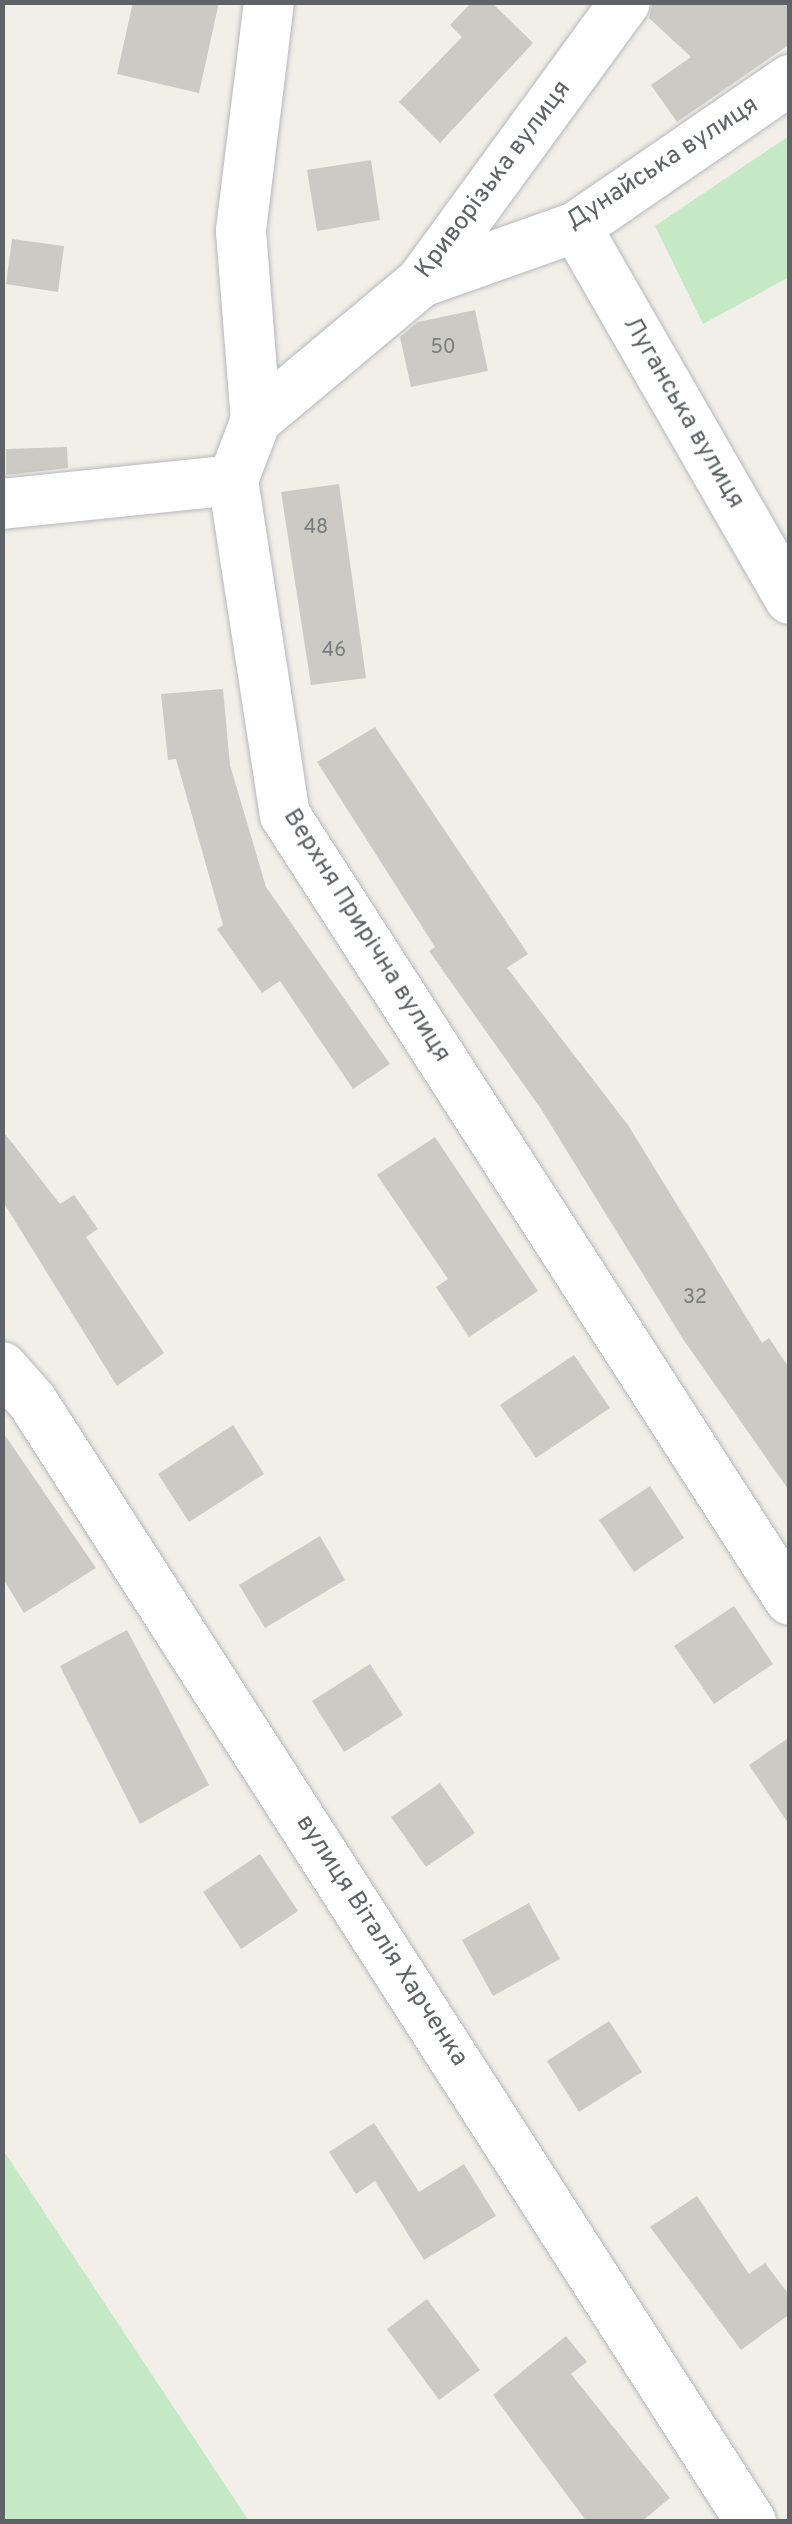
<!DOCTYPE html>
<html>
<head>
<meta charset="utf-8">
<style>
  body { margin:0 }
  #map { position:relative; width:792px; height:2524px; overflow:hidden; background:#f1efe8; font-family:Overpass,sans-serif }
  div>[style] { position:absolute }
  .green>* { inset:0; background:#c5e8c5 }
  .building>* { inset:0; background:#cccac5 }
  .roads { filter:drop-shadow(0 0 2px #b5b8bc) drop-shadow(0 0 2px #b5b8bc) }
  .minor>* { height:50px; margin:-25px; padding:0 25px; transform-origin:25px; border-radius:25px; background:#fff }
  span { translate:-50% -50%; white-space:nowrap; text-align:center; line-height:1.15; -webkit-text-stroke:8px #fff; paint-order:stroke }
  .number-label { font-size:20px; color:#7a7d7f }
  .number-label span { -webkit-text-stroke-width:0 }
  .street-label { font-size:25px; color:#5f6368 }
  .frame { position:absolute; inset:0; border:5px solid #5f6368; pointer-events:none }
</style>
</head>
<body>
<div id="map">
  <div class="green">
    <div style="clip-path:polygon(789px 136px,789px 277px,703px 324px,655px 226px)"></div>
    <div style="clip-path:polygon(3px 2150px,249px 2521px,3px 2521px)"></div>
  </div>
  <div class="building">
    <div style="clip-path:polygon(133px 2px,219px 2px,199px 93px,117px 74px)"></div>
    <div style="clip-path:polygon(472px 2px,491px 2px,533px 43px,440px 143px,399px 102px,462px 37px,450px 25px)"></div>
    <div style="clip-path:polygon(653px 2px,790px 2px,790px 44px,677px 122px,651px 85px,691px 57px,649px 18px)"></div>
    <div style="clip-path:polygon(371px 160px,380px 220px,317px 231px,307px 170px)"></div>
    <div style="clip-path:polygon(12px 239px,64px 246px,58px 292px,6px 284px)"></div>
    <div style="clip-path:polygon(475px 310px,488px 371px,411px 387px,400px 337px,418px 322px)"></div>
    <div style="clip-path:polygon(67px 447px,68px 468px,6px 475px,6px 449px)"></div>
    <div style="clip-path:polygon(339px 484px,366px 678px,311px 685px,281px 492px)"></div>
    <div style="clip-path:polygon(223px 689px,230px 765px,266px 887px,390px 1064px,353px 1089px,280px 981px,262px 993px,217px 929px,223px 925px,176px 759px,168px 760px,161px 694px)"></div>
    <div style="clip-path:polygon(375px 727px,528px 954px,507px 968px,628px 1125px,762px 1343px,769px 1338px,790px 1369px,790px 1492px,683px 1339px,541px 1109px,429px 951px,435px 947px,317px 762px)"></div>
    <div style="clip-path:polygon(2px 1130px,60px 1204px,74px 1195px,98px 1229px,86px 1237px,164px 1353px,117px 1386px,2px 1200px)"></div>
    <div style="clip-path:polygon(435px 1137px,538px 1291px,469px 1337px,436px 1287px,448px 1279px,377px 1175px)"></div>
    <div style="clip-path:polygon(574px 1355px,610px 1408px,536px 1458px,500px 1405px)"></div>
    <div style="clip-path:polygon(233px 1425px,264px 1474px,189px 1522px,158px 1474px)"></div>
    <div style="clip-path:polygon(2px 1431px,96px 1568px,24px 1613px,2px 1577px)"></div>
    <div style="clip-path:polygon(650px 1486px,684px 1538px,634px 1572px,599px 1520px)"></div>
    <div style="clip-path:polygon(320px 1536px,345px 1580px,265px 1628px,239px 1585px)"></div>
    <div style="clip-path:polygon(734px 1606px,773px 1664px,714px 1704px,674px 1646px)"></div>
    <div style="clip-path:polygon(127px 1630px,209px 1785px,140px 1824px,60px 1666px)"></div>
    <div style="clip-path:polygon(370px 1664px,403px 1715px,344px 1752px,312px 1701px)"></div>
    <div style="clip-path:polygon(790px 1737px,790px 1826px,749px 1765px)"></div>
    <div style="clip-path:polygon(440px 1783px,475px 1833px,426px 1867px,391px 1817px)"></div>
    <div style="clip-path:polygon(260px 1854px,298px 1911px,241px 1949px,203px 1892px)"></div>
    <div style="clip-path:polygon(529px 1903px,560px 1959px,493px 1996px,462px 1940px)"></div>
    <div style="clip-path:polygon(609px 2021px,642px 2072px,579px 2112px,547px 2061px)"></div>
    <div style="clip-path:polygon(374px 2123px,419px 2192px,464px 2164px,496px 2216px,424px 2260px,375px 2181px,356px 2194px,329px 2152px)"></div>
    <div style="clip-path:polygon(697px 2196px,749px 2274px,765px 2263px,790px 2296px,790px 2314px,741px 2350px,650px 2227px)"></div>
    <div style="clip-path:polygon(427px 2299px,480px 2370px,439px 2400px,387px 2329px)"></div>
    <div style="clip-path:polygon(566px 2336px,587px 2362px,571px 2374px,670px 2498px,641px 2522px,587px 2522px,493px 2395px)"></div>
  </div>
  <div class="roads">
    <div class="minor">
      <div style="left:269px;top:2px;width:231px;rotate:97deg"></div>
      <div style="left:241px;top:231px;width:190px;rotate:85.5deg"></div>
      <div style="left:256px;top:420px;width:64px;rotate:111deg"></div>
      <div style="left:233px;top:480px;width:339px;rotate:81.2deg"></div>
      <div style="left:285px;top:815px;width:933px;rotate:57.25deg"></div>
      <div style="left:576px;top:227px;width:429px;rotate:60.1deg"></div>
      <div style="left:421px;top:282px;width:164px;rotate:-19.5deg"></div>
      <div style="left:576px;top:227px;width:260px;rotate:-34.5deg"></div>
      <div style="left:256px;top:420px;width:215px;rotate:-39.9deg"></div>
      <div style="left:421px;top:282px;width:346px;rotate:-53.9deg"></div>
      <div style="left:2px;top:504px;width:232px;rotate:-5.9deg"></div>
      <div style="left:2px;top:1367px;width:45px;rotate:48.6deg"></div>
      <div style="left:32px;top:1401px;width:1332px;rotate:57.32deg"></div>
    </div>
  </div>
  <div class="number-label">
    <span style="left:443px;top:348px">50</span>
    <span style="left:316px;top:528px">48</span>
    <span style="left:334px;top:651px">46</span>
    <span style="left:695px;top:1298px">32</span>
  </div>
  <div class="street-label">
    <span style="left:663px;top:164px;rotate:-33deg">Дунайська вулиця</span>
    <span style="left:494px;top:180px;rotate:-53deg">Криворізька вулиця</span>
    <span style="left:683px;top:413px;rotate:60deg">Луганська вулиця</span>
    <span style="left:366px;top:936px;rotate:58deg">Верхня Прирічна вулиця</span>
    <span style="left:381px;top:1941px;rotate:57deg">вулиця Віталія Харченка</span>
  </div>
  <div class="frame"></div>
</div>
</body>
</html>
